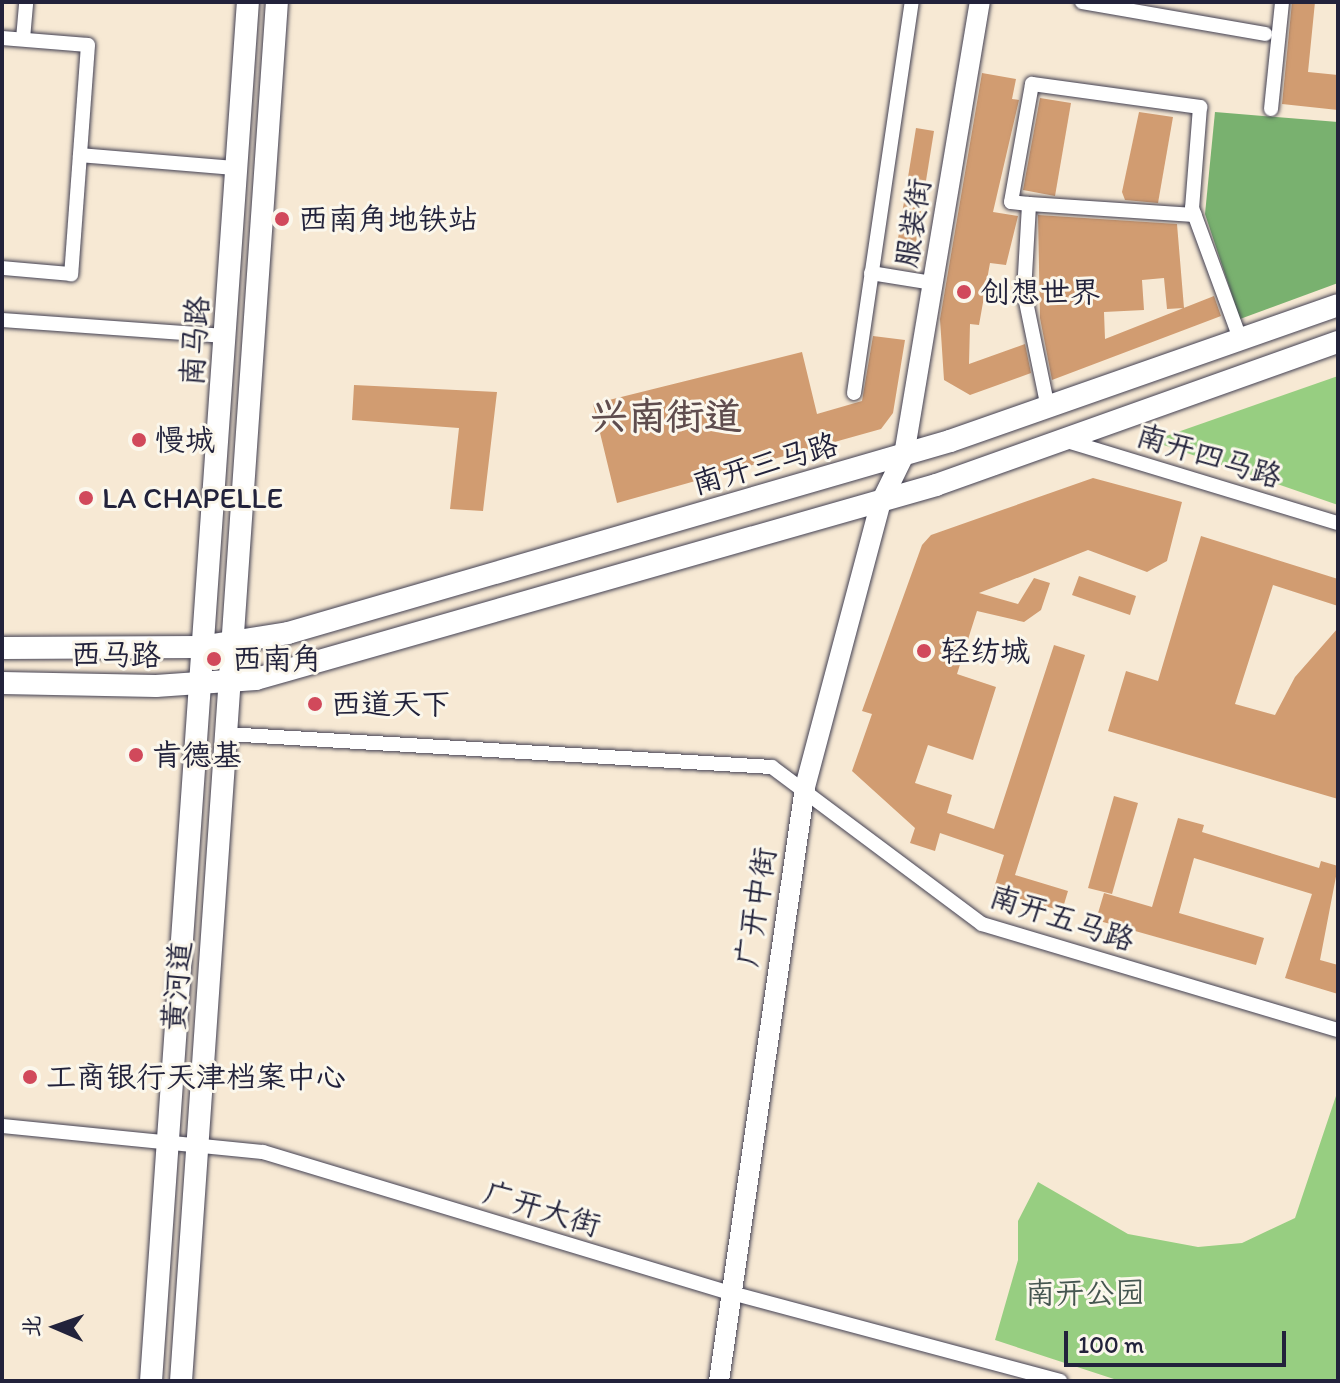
<!DOCTYPE html>
<html>
<head>
<meta charset="utf-8">
<style>
  body { margin:0 }
  #map { position:relative; width:1340px; height:1383px; overflow:hidden; background:#f7e9d4; font-family:Itim,"LXGW WenKai TC",sans-serif }
  div>[style] { position:absolute }
  .green>* { inset:0; background:#97ce81 }
  .forest>* { inset:0; background:#79b16f }
  .building>* { inset:0; background:#d19c71 }
  .roads { filter:drop-shadow(0 0 2px #424052) drop-shadow(0 0 2px #424052) }
  .street>* { height:14px; margin:-7px; padding:0 7px; transform-origin:7px; border-radius:7px; background:#fff }
  .secondary>* { height:20px; margin:-10px; padding:0 10px; transform-origin:10px; border-radius:10px; background:#fff }
  .primary>* { height:22px; margin:-11px; padding:0 11px; transform-origin:11px; border-radius:11px; background:#fff }
  .dots>* { width:22px; height:22px; translate:-50% -50%; box-sizing:border-box; border:4px solid #fbf7ec; border-radius:50% }
  span { translate:-50% -50%; white-space:nowrap; text-align:center; line-height:1.15; -webkit-text-stroke:6px #fbf7ec; paint-order:stroke }
  .poi-label { font-size:30px; color:#22223b }
  .left { translate:0 -50%; text-align:left }
  .street-label { font-size:30px; color:#22223b }
  .park-label { font-size:30px; color:#455650 }
  .district-label { font-size:38px; color:#5f4d4e; font-weight:700 }
  .frame { position:absolute; inset:0; border:4px solid #22223b; pointer-events:none }
  .north { position:absolute; left:16px; top:1287px; width:80px; height:80px; -webkit-text-stroke:6px #fbf7ec; paint-order:stroke; rotate:272deg; font-size:22px; font-weight:700; line-height:32px; text-align:center; color:#22223b }
  .north::after { content:''; display:block; margin:auto; width:28px; height:36px; background:#22223b; clip-path:polygon(50% 0,100% 100%,50% 72%,0 100%) }
  .scale { position:absolute; left:1064px; top:1331px; width:222px; height:36px; box-sizing:border-box; border:4px solid #22223b; border-top:0; padding-left:10px; font-size:24px; line-height:28px; white-space:nowrap; color:#22223b; -webkit-text-stroke:6px #fbf7ec; paint-order:stroke }
</style>
</head>
<body>
<div id="map">
  <div class="green">
    <div style="clip-path:polygon(1338px 376px,1338px 505px,1152px 441px)"></div>
    <div style="clip-path:polygon(1338px 1090px,1338px 1381px,1120px 1381px,995px 1340px,1018px 1260px,1018px 1221px,1038px 1182px,1128px 1234px,1198px 1247px,1242px 1243px,1295px 1218px)"></div>
  </div>
  <div class="forest">
    <div style="clip-path:polygon(1215px 112px,1338px 122px,1338px 283px,1240px 319px,1205px 214px)"></div>
  </div>
  <div class="building">
    <div style="clip-path:polygon(1292px 2px,1315px 2px,1308px 72px,1338px 75px,1338px 110px,1282px 104px)"></div>
    <div style="clip-path:polygon(982px 73px,1016px 79px,1012px 99px,1019px 100px,993px 212px,1018px 216px,1006px 265px,990px 263px,979px 325px,970px 324px,969px 364px,1025px 344px,1031px 373px,970px 395px,944px 380px,940px 319px)"></div>
    <div style="clip-path:polygon(1040px 98px,1071px 103px,1055px 196px,1023px 190px)"></div>
    <div style="clip-path:polygon(1139px 112px,1173px 117px,1158px 203px,1125px 200px,1122px 192px)"></div>
    <div style="clip-path:polygon(916px 128px,934px 131px,914px 255px,896px 251px)"></div>
    <div style="clip-path:polygon(1038px 215px,1177px 224px,1184px 308px,1167px 309px,1164px 278px,1142px 280px,1144px 310px,1104px 312px,1105px 339px,1214px 296px,1221px 316px,1052px 380px,1040px 318px)"></div>
    <div style="clip-path:polygon(873px 336px,905px 340px,893px 413px,881px 429px,617px 503px,593px 404px,802px 352px,817px 414px,862px 401px)"></div>
    <div style="clip-path:polygon(354px 385px,497px 392px,483px 511px,450px 509px,459px 428px,352px 420px)"></div>
    <div style="clip-path:polygon(1093px 478px,1182px 502px,1167px 561px,1147px 572px,1088px 550px,979px 593px,1018px 604px,1034px 578px,1050px 583px,1041px 610px,1024px 622px,977px 611px,957px 674px,996px 687px,973px 760px,928px 745px,915px 783px,952px 795px,947px 813px,994px 829px,1054px 645px,1085px 655px,1015px 875px,1068px 891px,1062px 911px,993px 891px,1004px 855px,940px 833px,935px 851px,910px 843px,915px 828px,852px 771px,872px 714px,862px 711px,922px 545px,931px 535px)"></div>
    <div style="clip-path:polygon(1201px 536px,1338px 579px,1338px 606px,1273px 585px,1235px 704px,1275px 715px,1295px 677px,1338px 628px,1338px 799px,1108px 731px,1126px 671px,1158px 681px)"></div>
    <div style="clip-path:polygon(1079px 576px,1136px 596px,1130px 615px,1072px 595px)"></div>
    <div style="clip-path:polygon(1114px 796px,1138px 803px,1112px 894px,1088px 888px)"></div>
    <div style="clip-path:polygon(1178px 818px,1204px 825px,1202px 832px,1319px 868px,1321px 861px,1338px 866px,1320px 960px,1338px 965px,1338px 994px,1285px 978px,1312px 894px,1194px 858px,1179px 913px,1264px 938px,1256px 965px,1096px 920px,1104px 893px,1152px 907px)"></div>
  </div>
  <div class="roads">
    <div class="street">
      <div style="left:1082px;top:2px;width:186px;rotate:9.9deg"></div>
      <div style="left:2px;top:38px;width:86px;rotate:4.7deg"></div>
      <div style="left:88px;top:45px;width:230px;rotate:94.2deg"></div>
      <div style="left:71px;top:274px;width:69px;rotate:-175deg"></div>
      <div style="left:23px;top:39px;width:37px;rotate:-85deg"></div>
      <div style="left:1271px;top:109px;width:108px;rotate:-84.1deg"></div>
      <div style="left:80px;top:155px;width:157px;rotate:4.8deg"></div>
      <div style="left:1029px;top:204px;width:166px;rotate:3.8deg"></div>
      <div style="left:871px;top:273px;width:63px;rotate:9.2deg"></div>
      <div style="left:2px;top:320px;width:224px;rotate:4.1deg"></div>
      <div style="left:854px;top:393px;width:395px;rotate:-81.6deg"></div>
      <div style="left:1048px;top:408px;width:118px;rotate:-101.7deg"></div>
      <div style="left:1024px;top:292px;width:88px;rotate:-86.7deg"></div>
      <div style="left:1029px;top:204px;width:18px;rotate:-174deg"></div>
      <div style="left:1011px;top:202px;width:120px;rotate:-79.9deg"></div>
      <div style="left:1032px;top:84px;width:170px;rotate:7.8deg"></div>
      <div style="left:1200px;top:107px;width:101px;rotate:94.5deg"></div>
      <div style="left:1192px;top:208px;width:142px;rotate:69.8deg"></div>
      <div style="left:1064px;top:440px;width:286px;rotate:16.9deg"></div>
      <div style="left:226px;top:734px;width:547px;rotate:3.46deg"></div>
      <div style="left:772px;top:767px;width:262px;rotate:36.8deg"></div>
      <div style="left:982px;top:924px;width:371px;rotate:16.6deg"></div>
      <div style="left:2px;top:1126px;width:262px;rotate:5.7deg"></div>
      <div style="left:263px;top:1152px;width:486px;rotate:16.8deg"></div>
      <div style="left:728px;top:1292px;width:344px;rotate:15deg"></div>
    </div>
    <div class="secondary">
      <div style="left:719px;top:1381px;width:600px;rotate:-81.76deg"></div>
      <div style="left:805px;top:787px;width:295px;rotate:-75.1deg"></div>
      <div style="left:881px;top:502px;width:52px;rotate:-63.9deg"></div>
      <div style="left:904px;top:455px;width:459px;rotate:-80.5deg"></div>
    </div>
    <div class="primary">
      <div style="left:2px;top:648px;width:198px;rotate:-0.3deg"></div>
      <div style="left:200px;top:647px;width:89px;rotate:-9deg"></div>
      <div style="left:288px;top:633px;width:689px;rotate:-16.17deg"></div>
      <div style="left:950px;top:441px;width:411px;rotate:-19.3deg"></div>
      <div style="left:2px;top:683px;width:154px;rotate:1.1deg"></div>
      <div style="left:156px;top:686px;width:100px;rotate:-4deg"></div>
      <div style="left:256px;top:679px;width:707px;rotate:-15.92deg"></div>
      <div style="left:936px;top:485px;width:427px;rotate:-19.6deg"></div>
      <div style="left:151px;top:1381px;width:1382px;rotate:-85.98deg"></div>
      <div style="left:181px;top:1381px;width:1382px;rotate:-86.02deg"></div>
    </div>
  </div>
  <div class="dots">
    <div style="left:282px;top:219px;background:#d1495b"></div>
    <div style="left:964px;top:292px;background:#d1495b"></div>
    <div style="left:139px;top:440px;background:#d1495b"></div>
    <div style="left:86px;top:498px;background:#d1495b"></div>
    <div style="left:924px;top:651px;background:#d1495b"></div>
    <div style="left:214px;top:659px;background:#d1495b"></div>
    <div style="left:315px;top:704px;background:#d1495b"></div>
    <div style="left:136px;top:755px;background:#d1495b"></div>
    <div style="left:30px;top:1077px;background:#d1495b"></div>
  </div>
  <div class="poi-label">
    <span class="left" style="left:298px;top:219px">西南角地铁站</span>
    <span class="left" style="left:980px;top:292px">创想世界</span>
    <span class="left" style="left:155px;top:440px">慢城</span>
    <span class="left" style="left:102px;top:498px">LA CHAPELLE</span>
    <span class="left" style="left:940px;top:651px">轻纺城</span>
    <span class="left" style="left:232px;top:659px">西南角</span>
    <span class="left" style="left:331px;top:704px">西道天下</span>
    <span class="left" style="left:152px;top:755px">肯德基</span>
    <span class="left" style="left:46px;top:1077px">工商银行天津档案中心</span>
  </div>
  <div class="street-label">
    <span style="left:913px;top:223px;rotate:-81deg">服装街</span>
    <span style="left:195px;top:341px;rotate:-86deg">南马路</span>
    <span style="left:1209px;top:456px;rotate:17deg">南开四马路</span>
    <span style="left:765px;top:464px;rotate:-16deg">南开三马路</span>
    <span style="left:116px;top:655px;rotate:1deg">西马路</span>
    <span style="left:756px;top:907px;rotate:-81deg">广开中街</span>
    <span style="left:1062px;top:918px;rotate:18deg">南开五马路</span>
    <span style="left:177px;top:986px;rotate:-85deg">黄河道</span>
    <span style="left:542px;top:1209px;rotate:17deg">广开大街</span>
  </div>
  <div class="park-label">
    <span style="left:1085px;top:1293px">南开公园</span>
  </div>
  <div class="district-label">
    <span style="left:666px;top:417px">兴南街道</span>
  </div>
  <div class="frame"></div>
  <div class="north">北</div>
  <div class="scale">100 m</div>
</div>
</body>
</html>
